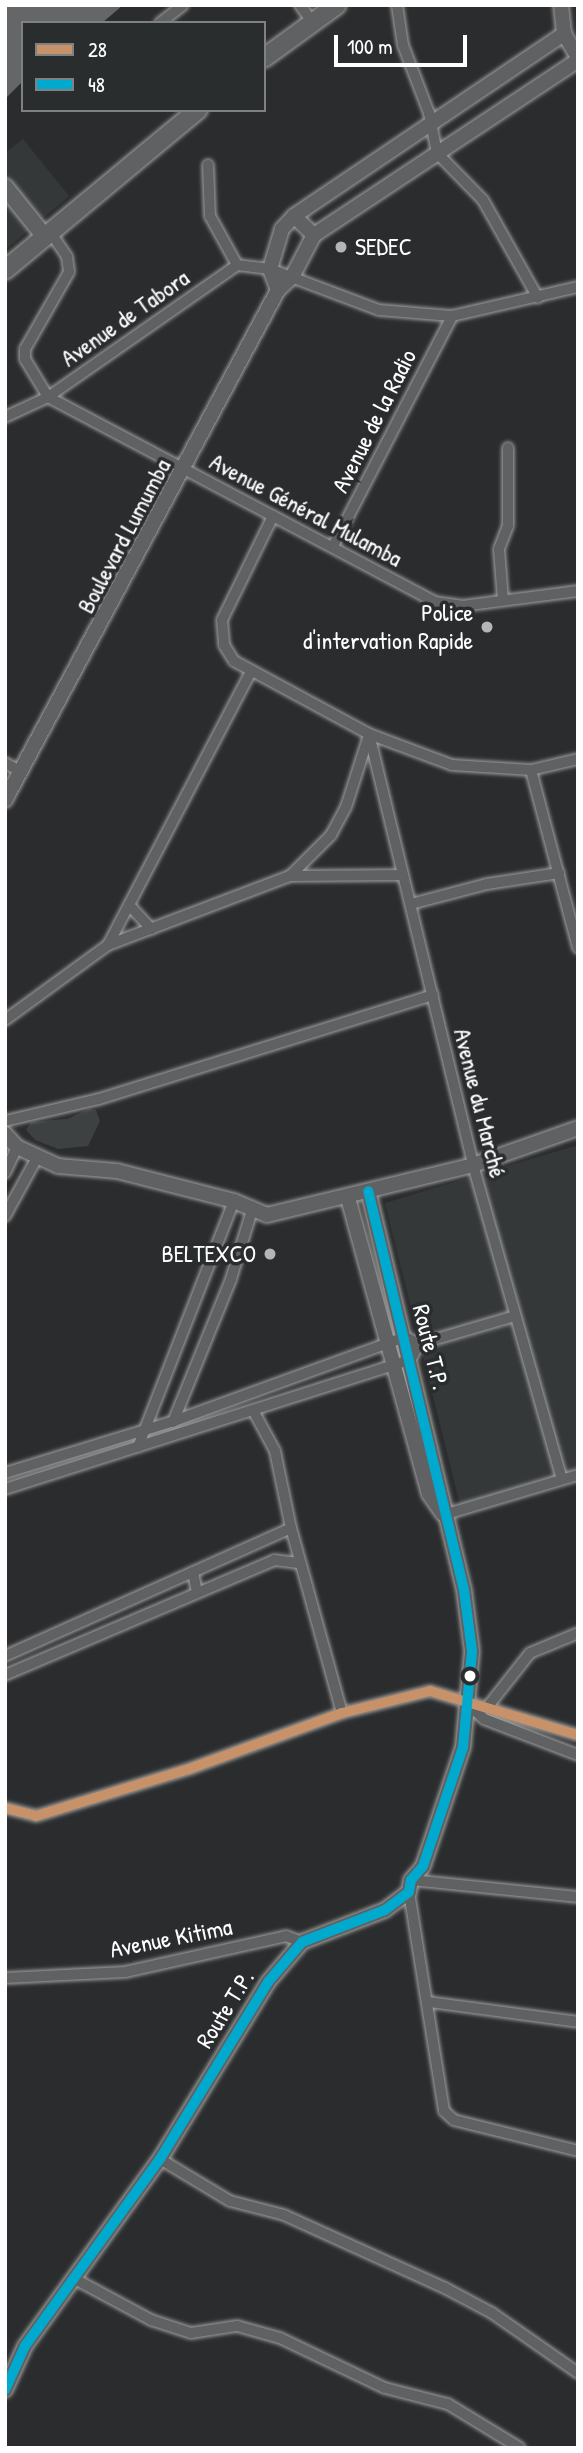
<!DOCTYPE html>
<html>
<head>
<meta charset="utf-8">
<style>
  body { margin:0 }
  #map { position:relative; width:583px; height:2453px; overflow:hidden; background:#2b2c2d; font-family:"Patrick Hand",sans-serif }
  div>[style] { position:absolute }
  .built>* { inset:0; background:#353839 }
  .green>* { inset:0; background:#3e4142 }
  .water>* { inset:0; background:#646667 }
  .roads { filter:drop-shadow(0 0 2px #a0a0a0) drop-shadow(0 0 2px #a0a0a0) }
  .street>* { height:10px; margin:-5px; padding:0 5px; transform-origin:5px; border-radius:5px; background:#606162 }
  .secondary>* { height:14px; margin:-7px; padding:0 7px; transform-origin:7px; border-radius:7px; background:#606162 }
  .primary>* { height:16px; margin:-8px; padding:0 8px; transform-origin:8px; border-radius:8px; background:#606162 }
  .highway>* { height:18px; margin:-9px; padding:0 9px; transform-origin:9px; border-radius:9px; background:#606162 }
  .bus-1>* { height:10px; margin:-5px; padding:0 5px; transform-origin:5px; border-radius:5px; background:#c7916a }
  .bus-2>* { height:10px; margin:-5px; padding:0 5px; transform-origin:5px; border-radius:5px; background:#00a9ce }
  .dots>* { width:19px; height:19px; translate:-50% -50%; box-sizing:border-box; border:4px solid #2a2d2e; border-radius:50% }
  span { translate:-50% -50%; white-space:nowrap; text-align:center; line-height:1.15; -webkit-text-stroke:7px #2a2d2e; paint-order:stroke }
  .poi-label { font-size:24px; color:#fff }
  .left { translate:0 -50%; text-align:left }
  .right { translate:-100% -50%; text-align:right }
  .street-label { font-size:24px; color:#fff }
  .frame { position:absolute; inset:0; border:7px solid #fff; pointer-events:none }
  .legend { position:absolute; left:21px; top:21px; width:245px; height:91px; box-sizing:border-box; background:#2a2d2e; border:2px solid #7f8182; margin:0; padding:9px 12px; list-style:none; font-size:21px; color:#fff }
  .legend li { display:flex; align-items:center; gap:14px; height:35px }
  .legend b { width:35px; border:2px solid #7f8182 }
  .scale { position:absolute; left:334px; top:35px; width:133px; height:32px; box-sizing:border-box; border:4px solid #fff; border-top:0; padding-left:9px; font-size:21px; line-height:24px; white-space:nowrap; color:#fff; -webkit-text-stroke:5px #2a2d2e; paint-order:stroke }
</style>
</head>
<body>
<div id="map">
  <div class="built">
    <div style="clip-path:polygon(23px 139px,69px 196px,5px 250px,5px 153px)"></div>
    <div style="clip-path:polygon(578px 1145px,578px 1469px,460px 1505px,385px 1203px)"></div>
  </div>
  <div class="green">
    <div style="clip-path:polygon(89px 1109px,96px 1110px,100px 1121px,88px 1146px,58px 1149px,35px 1140px,26px 1130px,31px 1122px,67px 1119px)"></div>
  </div>
  <div class="water">
    <div style="clip-path:polygon(5px 5px,123px 5px,102px 23px,23px 23px,23px 81px,5px 99px)"></div>
  </div>
  <div class="roads">
    <div class="street">
      <div style="left:300px;top:5px;width:22px;rotate:54deg"></div>
      <div style="left:397px;top:5px;width:40px;rotate:81.5deg"></div>
      <div style="left:403px;top:45px;width:73px;rotate:69.1deg"></div>
      <div style="left:429px;top:113px;width:41px;rotate:78.7deg"></div>
      <div style="left:437px;top:153px;width:66px;rotate:45.6deg"></div>
      <div style="left:483px;top:200px;width:112px;rotate:60.7deg"></div>
      <div style="left:160px;top:23px;width:29px;rotate:-38deg"></div>
      <div style="left:208px;top:165px;width:51px;rotate:87.8deg"></div>
      <div style="left:210px;top:216px;width:56px;rotate:61.1deg"></div>
      <div style="left:51px;top:233px;width:29px;rotate:56deg"></div>
      <div style="left:67px;top:257px;width:15px;rotate:82deg"></div>
      <div style="left:69px;top:272px;width:89px;rotate:119.7deg"></div>
      <div style="left:25px;top:349px;width:10px;rotate:90deg"></div>
      <div style="left:25px;top:359px;width:44px;rotate:58.8deg"></div>
      <div style="left:48px;top:397px;width:438px;rotate:27.9deg"></div>
      <div style="left:435px;top:602px;width:27px;rotate:8deg"></div>
      <div style="left:462px;top:606px;width:117px;rotate:-7.4deg"></div>
      <div style="left:5px;top:417px;width:47px;rotate:-24.9deg"></div>
      <div style="left:48px;top:397px;width:231px;rotate:-34.9deg"></div>
      <div style="left:237px;top:265px;width:33px;rotate:7deg"></div>
      <div style="left:270px;top:269px;width:116px;rotate:20.6deg"></div>
      <div style="left:379px;top:310px;width:73px;rotate:4.7deg"></div>
      <div style="left:452px;top:316px;width:129px;rotate:-13deg"></div>
      <div style="left:273px;top:516px;width:116px;rotate:116.1deg"></div>
      <div style="left:222px;top:620px;width:25px;rotate:85deg"></div>
      <div style="left:224px;top:645px;width:19px;rotate:58deg"></div>
      <div style="left:234px;top:661px;width:153px;rotate:28.4deg"></div>
      <div style="left:369px;top:734px;width:89px;rotate:20.5deg"></div>
      <div style="left:452px;top:765px;width:79px;rotate:3.6deg"></div>
      <div style="left:531px;top:770px;width:48px;rotate:-13.2deg"></div>
      <div style="left:333px;top:546px;width:259px;rotate:-62.6deg"></div>
      <div style="left:503px;top:600px;width:51px;rotate:-94.5deg"></div>
      <div style="left:499px;top:549px;width:25px;rotate:-69deg"></div>
      <div style="left:508px;top:526px;width:78px;rotate:-90deg"></div>
      <div style="left:369px;top:734px;width:443px;rotate:76.4deg"></div>
      <div style="left:473px;top:1165px;width:326px;rotate:74.2deg"></div>
      <div style="left:5px;top:763px;width:19px;rotate:28deg"></div>
      <div style="left:531px;top:770px;width:184px;rotate:75.2deg"></div>
      <div style="left:290px;top:876px;width:113px;rotate:-0.5deg"></div>
      <div style="left:411px;top:904px;width:79px;rotate:-14.7deg"></div>
      <div style="left:487px;top:884px;width:73px;rotate:-8.7deg"></div>
      <div style="left:129px;top:905px;width:33px;rotate:47deg"></div>
      <div style="left:108px;top:945px;width:308px;rotate:-62.4deg"></div>
      <div style="left:5px;top:1020px;width:127px;rotate:-36.1deg"></div>
      <div style="left:108px;top:945px;width:195px;rotate:-20.8deg"></div>
      <div style="left:290px;top:876px;width:58px;rotate:-45deg"></div>
      <div style="left:331px;top:835px;width:32px;rotate:-62deg"></div>
      <div style="left:346px;top:807px;width:72px;rotate:-72.3deg"></div>
      <div style="left:5px;top:1121px;width:97px;rotate:-13.2deg"></div>
      <div style="left:99px;top:1099px;width:350px;rotate:-17.3deg"></div>
      <div style="left:5px;top:1173px;width:29px;rotate:-65deg"></div>
      <div style="left:5px;top:1216px;width:68px;rotate:-61.2deg"></div>
      <div style="left:253px;top:1410px;width:47px;rotate:61.8deg"></div>
      <div style="left:275px;top:1451px;width:79px;rotate:78.3deg"></div>
      <div style="left:291px;top:1528px;width:192px;rotate:74.6deg"></div>
      <div style="left:173px;top:1422px;width:154px;rotate:-67.9deg"></div>
      <div style="left:231px;top:1279px;width:75px;rotate:-73deg"></div>
      <div style="left:138px;top:1447px;width:264px;rotate:-68.7deg"></div>
      <div style="left:5px;top:1473px;width:177px;rotate:-17.1deg"></div>
      <div style="left:174px;top:1421px;width:246px;rotate:-20deg"></div>
      <div style="left:405px;top:1337px;width:16px;rotate:27deg"></div>
      <div style="left:419px;top:1344px;width:100px;rotate:-16.3deg"></div>
      <div style="left:5px;top:1489px;width:408px;rotate:-17.7deg"></div>
      <div style="left:394px;top:1365px;width:18px;rotate:-19deg"></div>
      <div style="left:411px;top:1359px;width:17px;rotate:-62deg"></div>
      <div style="left:443px;top:1515px;width:141px;rotate:-16.5deg"></div>
      <div style="left:193px;top:1572px;width:21px;rotate:79deg"></div>
      <div style="left:5px;top:1656px;width:313px;rotate:-24.1deg"></div>
      <div style="left:5px;top:1675px;width:293px;rotate:-23.1deg"></div>
      <div style="left:274px;top:1560px;width:26px;rotate:7deg"></div>
      <div style="left:468px;top:1704px;width:22px;rotate:43deg"></div>
      <div style="left:484px;top:1719px;width:101px;rotate:21deg"></div>
      <div style="left:489px;top:1705px;width:66px;rotate:-51.7deg"></div>
      <div style="left:530px;top:1653px;width:52px;rotate:-22.6deg"></div>
      <div style="left:5px;top:1808px;width:32px;rotate:14deg"></div>
      <div style="left:36px;top:1816px;width:160px;rotate:-17.1deg"></div>
      <div style="left:189px;top:1769px;width:163px;rotate:-20.1deg"></div>
      <div style="left:342px;top:1713px;width:91px;rotate:-14deg"></div>
      <div style="left:430px;top:1691px;width:154px;rotate:16.6deg"></div>
      <div style="left:411px;top:1880px;width:168px;rotate:5.8deg"></div>
      <div style="left:409px;top:1892px;width:222px;rotate:80.9deg"></div>
      <div style="left:444px;top:2111px;width:13px;rotate:42deg"></div>
      <div style="left:454px;top:2120px;width:128px;rotate:14deg"></div>
      <div style="left:5px;top:1978px;width:120px;rotate:-2.9deg"></div>
      <div style="left:125px;top:1972px;width:165px;rotate:-12.6deg"></div>
      <div style="left:286px;top:1936px;width:17px;rotate:21deg"></div>
      <div style="left:429px;top:2002px;width:150px;rotate:7.6deg"></div>
      <div style="left:160px;top:2159px;width:82px;rotate:31deg"></div>
      <div style="left:230px;top:2201px;width:56px;rotate:14.5deg"></div>
      <div style="left:284px;top:2215px;width:177px;rotate:24.4deg"></div>
      <div style="left:445px;top:2288px;width:53px;rotate:28deg"></div>
      <div style="left:492px;top:2313px;width:105px;rotate:34.9deg"></div>
      <div style="left:73px;top:2278px;width:89px;rotate:28.3deg"></div>
      <div style="left:151px;top:2320px;width:42px;rotate:18deg"></div>
      <div style="left:191px;top:2333px;width:47px;rotate:-8.7deg"></div>
      <div style="left:237px;top:2326px;width:45px;rotate:15.6deg"></div>
      <div style="left:280px;top:2338px;width:116px;rotate:25.5deg"></div>
      <div style="left:385px;top:2388px;width:65px;rotate:14.3deg"></div>
      <div style="left:448px;top:2404px;width:84px;rotate:31.4deg"></div>
    </div>
    <div class="secondary">
      <div style="left:561px;top:5px;width:29px;rotate:84deg"></div>
      <div style="left:564px;top:34px;width:27px;rotate:59deg"></div>
      <div style="left:294px;top:216px;width:28px;rotate:44deg"></div>
      <div style="left:278px;top:290px;width:22px;rotate:-111deg"></div>
      <div style="left:270px;top:269px;width:42px;rotate:-73.3deg"></div>
      <div style="left:282px;top:229px;width:18px;rotate:-47deg"></div>
      <div style="left:294px;top:216px;width:326px;rotate:-34deg"></div>
      <div style="left:5px;top:800px;width:578px;rotate:-61.84deg"></div>
      <div style="left:278px;top:290px;width:19px;rotate:-43deg"></div>
      <div style="left:292px;top:277px;width:47px;rotate:-62.4deg"></div>
      <div style="left:314px;top:235px;width:317px;rotate:-33.5deg"></div>
      <div style="left:5px;top:1134px;width:18px;rotate:47deg"></div>
      <div style="left:17px;top:1147px;width:45px;rotate:24.9deg"></div>
      <div style="left:58px;top:1166px;width:59px;rotate:4.8deg"></div>
      <div style="left:117px;top:1171px;width:121px;rotate:14.4deg"></div>
      <div style="left:234px;top:1201px;width:36px;rotate:23deg"></div>
      <div style="left:267px;top:1215px;width:212px;rotate:-13.6deg"></div>
      <div style="left:473px;top:1165px;width:111px;rotate:-19.4deg"></div>
      <div style="left:348px;top:1198px;width:307px;rotate:74.7deg"></div>
      <div style="left:429px;top:1494px;width:24px;rotate:55deg"></div>
      <div style="left:5px;top:2390px;width:48px;rotate:-65.6deg"></div>
      <div style="left:25px;top:2346px;width:231px;rotate:-54.2deg"></div>
      <div style="left:160px;top:2159px;width:207px;rotate:-58.6deg"></div>
      <div style="left:268px;top:1982px;width:52px;rotate:-49.6deg"></div>
      <div style="left:302px;top:1942px;width:89px;rotate:-21.1deg"></div>
      <div style="left:385px;top:1910px;width:30px;rotate:-37deg"></div>
      <div style="left:409px;top:1892px;width:12px;rotate:-81deg"></div>
      <div style="left:411px;top:1880px;width:18px;rotate:-49deg"></div>
      <div style="left:423px;top:1866px;width:126px;rotate:-71.4deg"></div>
      <div style="left:463px;top:1747px;width:96px;rotate:-84.6deg"></div>
      <div style="left:472px;top:1651px;width:62px;rotate:-97.5deg"></div>
      <div style="left:464px;top:1590px;width:410px;rotate:-103.5deg"></div>
    </div>
    <div class="primary">
      <div style="left:5px;top:187px;width:64px;rotate:51.3deg"></div>
    </div>
    <div class="highway">
      <div style="left:264px;top:58px;width:90px;rotate:-36deg"></div>
      <div style="left:5px;top:270px;width:251px;rotate:-39.7deg"></div>
    </div>
  </div>
  <div class="bus-1">
    <div style="left:5px;top:1808px;width:32px;rotate:14deg"></div>
    <div style="left:36px;top:1816px;width:160px;rotate:-17.1deg"></div>
    <div style="left:189px;top:1769px;width:163px;rotate:-20.1deg"></div>
    <div style="left:342px;top:1713px;width:91px;rotate:-14deg"></div>
    <div style="left:430px;top:1691px;width:154px;rotate:16.6deg"></div>
  </div>
  <div class="bus-2">
    <div style="left:5px;top:2390px;width:48px;rotate:-65.6deg"></div>
    <div style="left:25px;top:2346px;width:231px;rotate:-54.2deg"></div>
    <div style="left:160px;top:2159px;width:207px;rotate:-58.6deg"></div>
    <div style="left:268px;top:1982px;width:52px;rotate:-49.6deg"></div>
    <div style="left:302px;top:1942px;width:89px;rotate:-21.1deg"></div>
    <div style="left:385px;top:1910px;width:30px;rotate:-37deg"></div>
    <div style="left:409px;top:1892px;width:12px;rotate:-81deg"></div>
    <div style="left:411px;top:1880px;width:18px;rotate:-49deg"></div>
    <div style="left:423px;top:1866px;width:126px;rotate:-71.4deg"></div>
    <div style="left:463px;top:1747px;width:96px;rotate:-84.6deg"></div>
    <div style="left:472px;top:1651px;width:62px;rotate:-97.5deg"></div>
    <div style="left:464px;top:1590px;width:410px;rotate:-103.5deg"></div>
  </div>
  <div class="dots">
    <div style="left:341px;top:247px;background:#b5b5b6"></div>
    <div style="left:487px;top:627px;background:#b5b5b6"></div>
    <div style="left:270px;top:1254px;background:#b5b5b6"></div>
    <div style="left:470px;top:1676px;background:#fff"></div>
  </div>
  <div class="poi-label">
    <span class="left" style="left:355px;top:247px">SEDEC</span>
    <span class="right" style="left:473px;top:627px">Police<br>d'intervation Rapide</span>
    <span class="right" style="left:256px;top:1254px">BELTEXCO</span>
  </div>
  <div class="street-label">
    <span style="left:125px;top:318px;rotate:-35deg">Avenue de Tabora</span>
    <span style="left:374px;top:421px;rotate:-63deg">Avenue de la Radio</span>
    <span style="left:306px;top:510px;rotate:28deg">Avenue Général Mulamba</span>
    <span style="left:124px;top:536px;rotate:-62deg">Boulevard Lumumba</span>
    <span style="left:480px;top:1103px;rotate:76deg">Avenue du Marché</span>
    <span style="left:431px;top:1347px;rotate:76deg">Route T.P.</span>
    <span style="left:171px;top:1938px;rotate:-11deg">Avenue Kitima</span>
    <span style="left:225px;top:2009px;rotate:-58deg">Route T.P.</span>
  </div>
  <div class="frame"></div>
  <ul class="legend">
  <li><b style="height:9px;background:#c7916a"></b>28</li>
  <li><b style="height:9px;background:#00a9ce"></b>48</li>
  </ul>
  <div class="scale">100 m</div>
</div>
</body>
</html>
